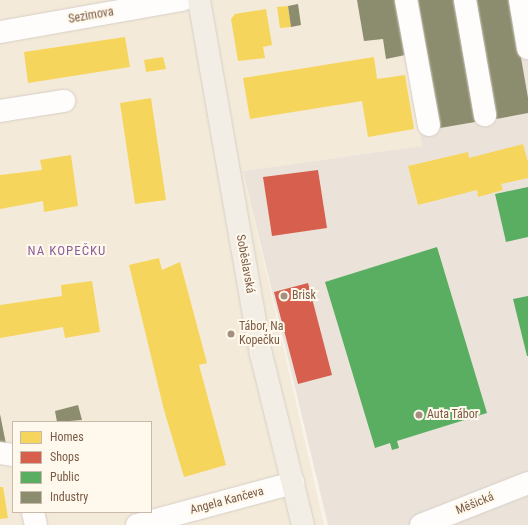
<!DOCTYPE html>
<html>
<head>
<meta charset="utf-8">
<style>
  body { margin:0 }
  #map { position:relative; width:528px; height:525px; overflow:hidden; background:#f8f3e9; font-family:"Roboto Condensed",sans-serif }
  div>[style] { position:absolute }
  .residential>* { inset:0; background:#f4ead9 }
  .industrial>* { inset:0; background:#ebe3da }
  .homes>* { inset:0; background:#f6d55c }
  .shops>* { inset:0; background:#d6604d }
  .public>* { inset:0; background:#5aae61 }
  .industry>* { inset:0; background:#8c8c6e }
  .roads { filter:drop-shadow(0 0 1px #d6cfc6) drop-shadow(0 0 1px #d6cfc6) }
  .minor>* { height:22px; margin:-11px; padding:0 11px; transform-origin:11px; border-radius:11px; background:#fefdfc }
  .major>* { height:22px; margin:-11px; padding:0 11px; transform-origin:11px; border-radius:11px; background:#f3eee5 }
  .dots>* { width:11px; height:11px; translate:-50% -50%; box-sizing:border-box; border:2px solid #fff8ec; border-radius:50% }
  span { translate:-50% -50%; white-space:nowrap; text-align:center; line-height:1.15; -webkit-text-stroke:4px #fff8ec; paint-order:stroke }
  .street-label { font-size:12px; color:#795b46 }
  .poi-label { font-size:12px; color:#795b46 }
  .left { translate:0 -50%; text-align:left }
  .neighbourhood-label { font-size:13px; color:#8d619d; letter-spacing:1px }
  .legend { position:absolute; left:12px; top:421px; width:140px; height:92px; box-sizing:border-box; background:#fff8ec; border:1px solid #c9b9aa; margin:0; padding:5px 7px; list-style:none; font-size:12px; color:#795b46 }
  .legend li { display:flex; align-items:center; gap:8px; height:20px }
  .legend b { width:20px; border:1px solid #c9b9aa }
</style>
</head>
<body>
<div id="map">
  <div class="residential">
    <div style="clip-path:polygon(evenodd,0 0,528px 0,528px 132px,243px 171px,324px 525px,0 525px,0 0,13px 422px,151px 422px,151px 512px,13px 512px,13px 422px)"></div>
  </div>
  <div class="industrial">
    <div style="clip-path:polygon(357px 0,528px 0,528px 525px,328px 525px,243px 171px,422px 146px,405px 56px,386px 59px,383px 39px,364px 41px)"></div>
  </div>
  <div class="homes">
    <div style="clip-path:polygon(288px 6px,291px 27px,280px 28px,277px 7px)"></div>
    <div style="clip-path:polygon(266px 9px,272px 45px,263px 47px,265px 58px,238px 61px,231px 19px,235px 14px)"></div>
    <div style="clip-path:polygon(125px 37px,130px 67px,28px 83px,24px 52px)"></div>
    <div style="clip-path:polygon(163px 57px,166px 69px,146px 72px,144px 60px)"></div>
    <div style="clip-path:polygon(374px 57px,377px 79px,405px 75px,414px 129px,368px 137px,362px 101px,250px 119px,243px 78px)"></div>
    <div style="clip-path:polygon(151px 98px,166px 200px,135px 204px,120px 103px)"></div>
    <div style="clip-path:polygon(523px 144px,528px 162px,528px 178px,501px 184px,503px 190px,478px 197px,477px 190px,418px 205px,408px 166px,468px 152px,469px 158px)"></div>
    <div style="clip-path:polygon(71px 155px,78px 206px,44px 212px,43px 201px,0 209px,0 175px,42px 170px,40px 160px)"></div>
    <div style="clip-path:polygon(159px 258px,162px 270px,180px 262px,207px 363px,199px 365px,226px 465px,184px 477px,164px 410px,129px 265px)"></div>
    <div style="clip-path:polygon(92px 281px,100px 332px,65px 338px,63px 327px,0 338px,0 305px,62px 296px,61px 285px)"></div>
    <div style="clip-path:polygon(0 487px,3px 487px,8px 518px,0 519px)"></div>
  </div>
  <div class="shops">
    <div style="clip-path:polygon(318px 170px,327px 228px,272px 236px,263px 177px)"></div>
    <div style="clip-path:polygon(308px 283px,332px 375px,298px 384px,274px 292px)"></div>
  </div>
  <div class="public">
    <div style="clip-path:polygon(528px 187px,528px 237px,506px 242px,495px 194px)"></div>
    <div style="clip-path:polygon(437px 247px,487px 413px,397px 441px,399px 448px,392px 450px,390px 443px,375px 448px,325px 282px)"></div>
    <div style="clip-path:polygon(528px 296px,528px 356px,527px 356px,513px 299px)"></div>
  </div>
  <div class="industry">
    <div style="clip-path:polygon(357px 0,396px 0,405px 55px,386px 59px,383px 39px,364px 41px)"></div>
    <div style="clip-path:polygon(418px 0,454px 0,475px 122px,440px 128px)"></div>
    <div style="clip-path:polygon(476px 0,511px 0,528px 98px,528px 113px,496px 119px)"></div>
    <div style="clip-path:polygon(298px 4px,301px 25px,291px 27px,288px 6px)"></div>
    <div style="clip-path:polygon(78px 405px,82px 420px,57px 422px,55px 411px)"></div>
    <div style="clip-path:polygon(0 414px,6px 444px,0 445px)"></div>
  </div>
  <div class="roads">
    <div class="minor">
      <div style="left:406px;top:0;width:127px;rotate:79.6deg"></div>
      <div style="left:465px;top:0;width:117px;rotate:80.1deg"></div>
      <div style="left:520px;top:0;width:49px;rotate:80.5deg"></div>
      <div style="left:0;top:32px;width:185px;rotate:-10deg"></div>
      <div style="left:0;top:111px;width:65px;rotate:-8.9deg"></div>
      <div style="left:0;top:453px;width:13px;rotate:9deg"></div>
      <div style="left:33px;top:512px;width:13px;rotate:77deg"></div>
      <div style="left:137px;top:525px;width:162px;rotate:-15.1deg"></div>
      <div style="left:421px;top:525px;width:115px;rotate:-21.4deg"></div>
    </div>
    <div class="major">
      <div style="left:199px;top:0;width:359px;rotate:80.1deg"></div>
      <div style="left:261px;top:354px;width:176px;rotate:76.2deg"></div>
    </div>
  </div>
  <div class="dots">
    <div style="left:284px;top:296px;background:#a5907f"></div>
    <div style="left:231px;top:334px;background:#a5907f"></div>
    <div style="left:419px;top:415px;background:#a5907f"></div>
  </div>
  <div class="street-label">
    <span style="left:91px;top:16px;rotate:-10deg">Sezimova</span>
    <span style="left:245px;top:264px;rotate:80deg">Soběslavská</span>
    <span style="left:227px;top:501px;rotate:-15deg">Angela Kančeva</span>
    <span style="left:475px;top:504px;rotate:-22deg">Měšická</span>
  </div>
  <div class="poi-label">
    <span class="left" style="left:292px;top:296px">Brisk</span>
    <span class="left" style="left:239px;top:334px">Tábor, Na<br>Kopečku</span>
    <span class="left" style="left:427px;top:415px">Auta Tábor</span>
  </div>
  <div class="neighbourhood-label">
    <span style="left:67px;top:251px">NA KOPEČKU</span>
  </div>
  <ul class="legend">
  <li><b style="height:11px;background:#f6d55c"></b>Homes</li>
  <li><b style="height:11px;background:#d6604d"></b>Shops</li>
  <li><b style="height:11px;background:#5aae61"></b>Public</li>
  <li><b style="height:11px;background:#8c8c6e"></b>Industry</li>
  </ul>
</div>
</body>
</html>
